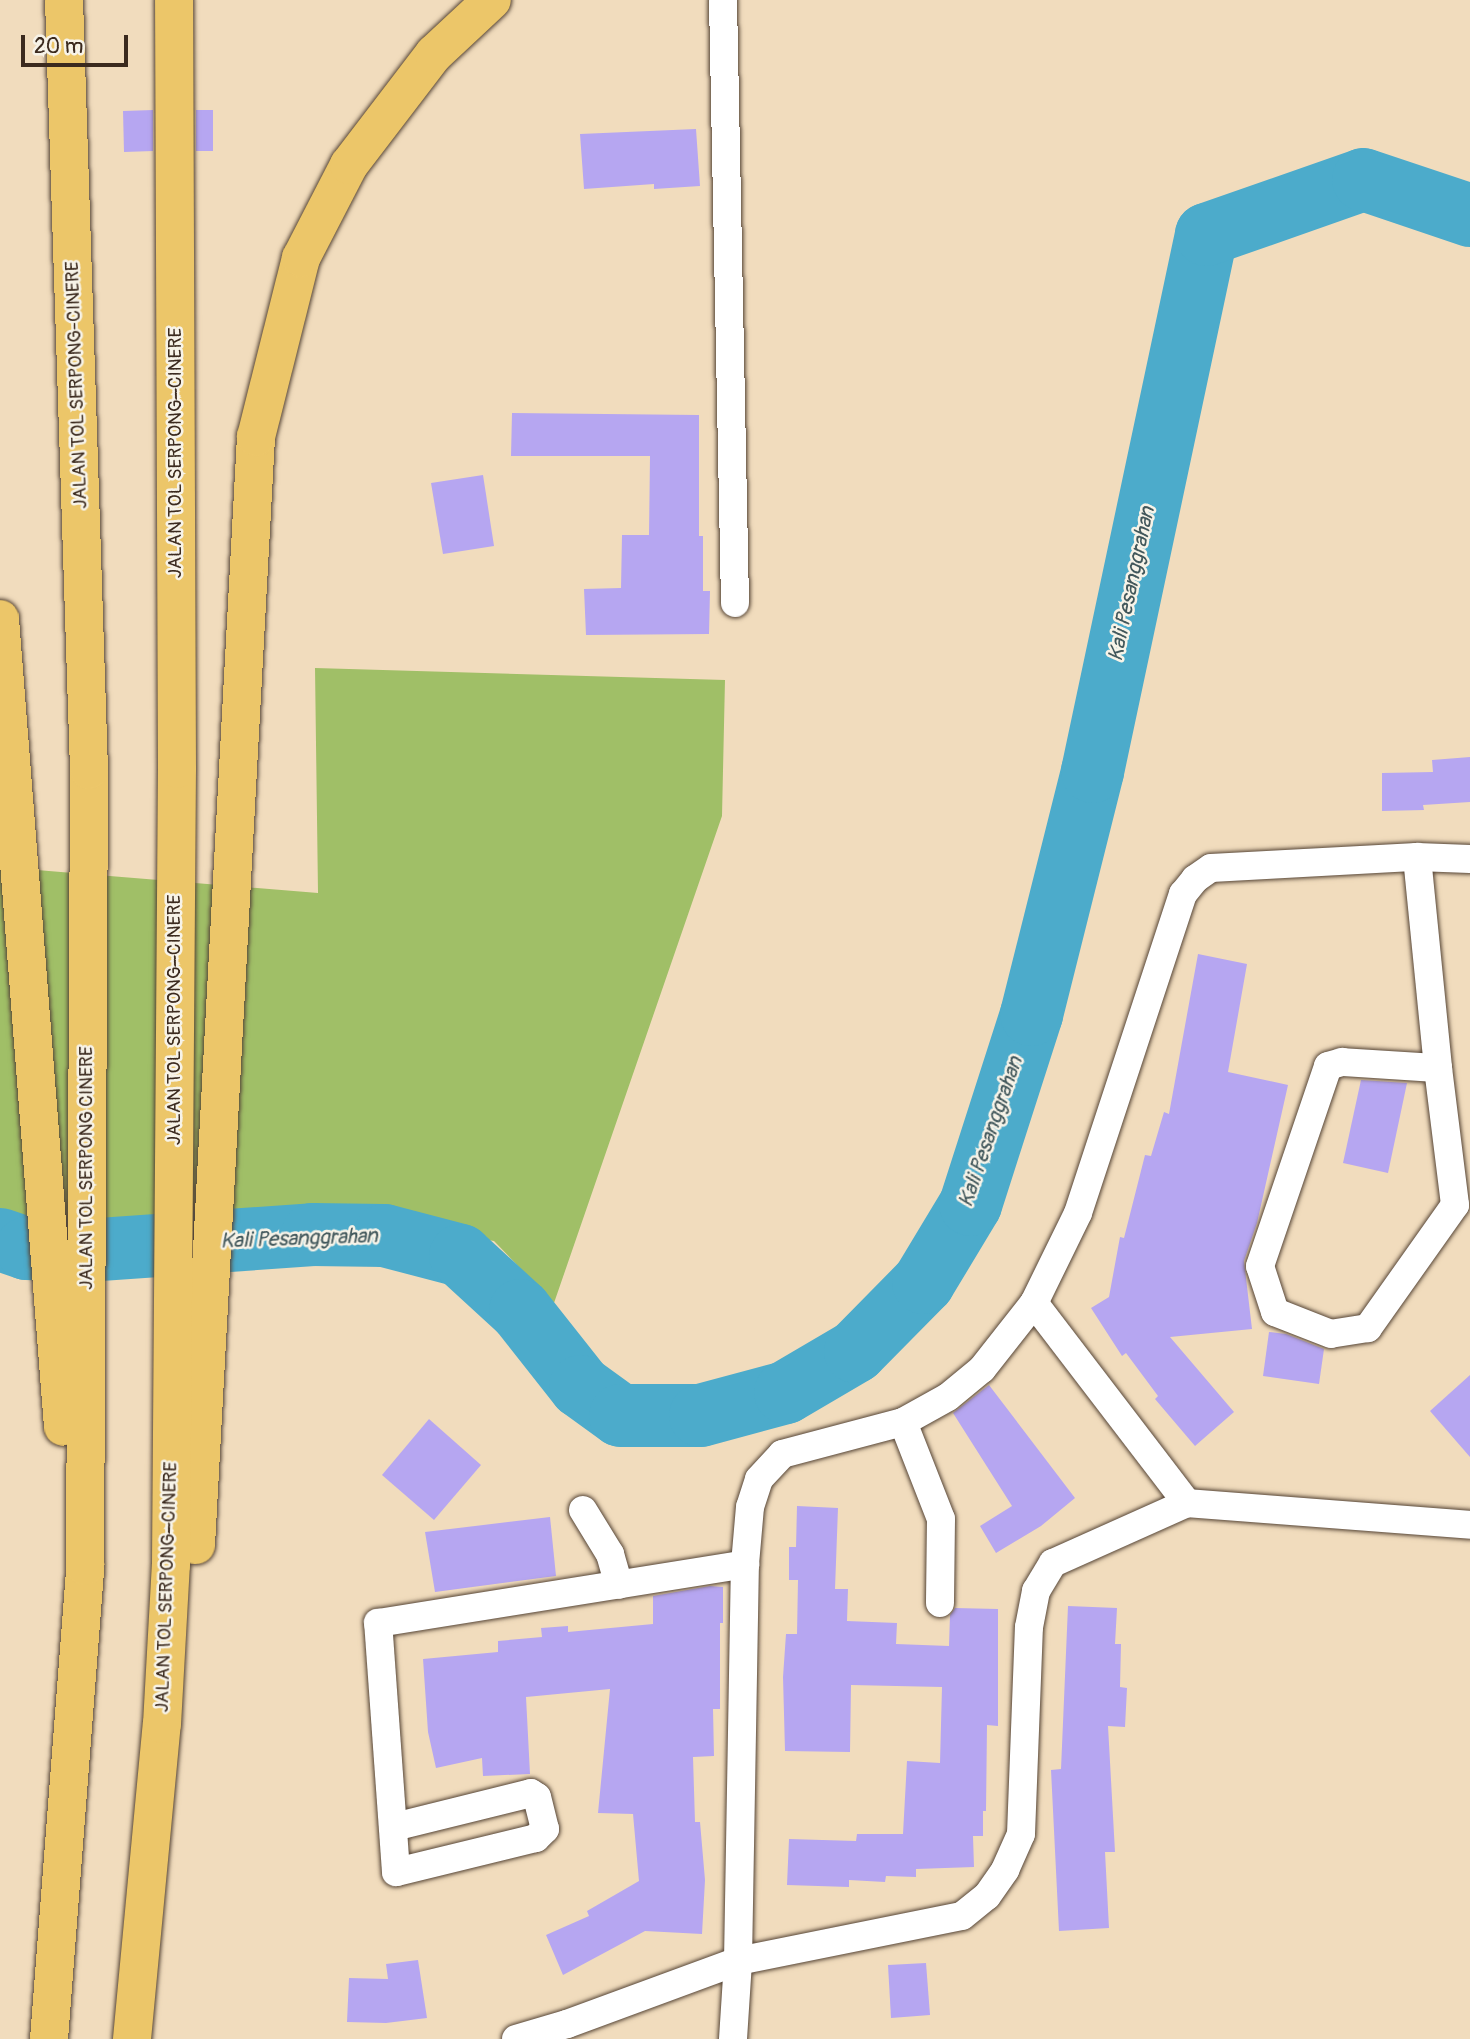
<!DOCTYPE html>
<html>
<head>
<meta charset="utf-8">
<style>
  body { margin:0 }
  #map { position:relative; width:1470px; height:2039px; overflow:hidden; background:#f1dcbd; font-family:Pangolin,sans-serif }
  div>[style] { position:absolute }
  .green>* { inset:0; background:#a0bf67 }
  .river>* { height:63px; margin:-31.5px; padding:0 31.5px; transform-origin:31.5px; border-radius:31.5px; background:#4cabcb }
  .building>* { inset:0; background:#b6a6f1 }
  .roads { filter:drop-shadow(0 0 2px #564536) drop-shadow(0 0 2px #564536) }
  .minor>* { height:28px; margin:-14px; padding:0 14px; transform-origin:14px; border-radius:14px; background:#fff }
  .motorway>* { height:38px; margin:-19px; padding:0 19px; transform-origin:19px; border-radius:19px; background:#ecc669 }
  span { translate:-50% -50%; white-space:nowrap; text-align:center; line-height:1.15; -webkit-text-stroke:5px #f7f3e8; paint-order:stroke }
  .street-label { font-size:19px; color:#3b2a1e }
  .water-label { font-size:21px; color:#41575b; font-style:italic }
  .scale { position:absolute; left:21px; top:35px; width:107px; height:32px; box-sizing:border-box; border:4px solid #3b2a1e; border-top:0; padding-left:9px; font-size:21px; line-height:24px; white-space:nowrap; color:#3b2a1e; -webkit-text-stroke:5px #f7f3e8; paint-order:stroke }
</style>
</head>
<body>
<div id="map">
  <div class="green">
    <div style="clip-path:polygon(315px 668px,725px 680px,722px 816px,554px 1303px,494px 1241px,322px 1212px,0 1227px,0 867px,318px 893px)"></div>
  </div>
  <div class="river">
    <div style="left:0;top:1239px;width:28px;rotate:19deg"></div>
    <div style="left:26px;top:1248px;width:59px;rotate:1.9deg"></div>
    <div style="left:85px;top:1250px;width:228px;rotate:-4deg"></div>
    <div style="left:312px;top:1234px;width:72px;rotate:0.8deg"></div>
    <div style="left:384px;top:1235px;width:79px;rotate:14.7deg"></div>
    <div style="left:460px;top:1255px;width:81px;rotate:42.5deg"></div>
    <div style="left:520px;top:1310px;width:97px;rotate:51.7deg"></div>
    <div style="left:580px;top:1386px;width:49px;rotate:35.9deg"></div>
    <div style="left:620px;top:1415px;width:80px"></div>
    <div style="left:700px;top:1415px;width:88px;rotate:-15.1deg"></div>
    <div style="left:785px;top:1392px;width:81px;rotate:-30.4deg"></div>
    <div style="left:855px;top:1351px;width:97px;rotate:-45.4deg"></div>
    <div style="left:923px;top:1282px;width:91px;rotate:-58.9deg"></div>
    <div style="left:970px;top:1204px;width:200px;rotate:-72.2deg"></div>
    <div style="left:1031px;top:1014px;width:251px;rotate:-75.9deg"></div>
    <div style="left:1092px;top:771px;width:549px;rotate:-78.01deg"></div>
    <div style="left:1206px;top:234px;width:166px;rotate:-19.3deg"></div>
    <div style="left:1363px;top:179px;width:113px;rotate:18.6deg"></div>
  </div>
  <div class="building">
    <div style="clip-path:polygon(153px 110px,153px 151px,124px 152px,123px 111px)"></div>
    <div style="clip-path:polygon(196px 110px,213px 110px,213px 151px,196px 151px)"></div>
    <div style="clip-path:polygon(696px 129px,700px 186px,654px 189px,654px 184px,584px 189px,580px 134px)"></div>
    <div style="clip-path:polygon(512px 413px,699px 415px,699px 536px,703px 536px,703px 591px,710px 591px,709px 634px,586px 635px,584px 589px,621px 588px,622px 535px,649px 535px,650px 456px,511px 456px)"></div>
    <div style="clip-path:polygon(483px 475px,494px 546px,443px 554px,431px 483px)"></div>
    <div style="clip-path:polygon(1470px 757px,1470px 802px,1423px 805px,1424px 810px,1382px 811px,1382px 773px,1433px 772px,1432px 760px)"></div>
    <div style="clip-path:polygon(1198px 954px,1247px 964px,1228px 1072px,1288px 1085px,1257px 1223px,1244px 1261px,1252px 1329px,1170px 1337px,1234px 1412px,1195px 1446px,1155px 1399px,1158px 1396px,1126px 1353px,1122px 1356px,1091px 1308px,1109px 1297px,1120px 1237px,1124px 1238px,1145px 1155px,1151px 1156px,1164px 1112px,1169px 1114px)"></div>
    <div style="clip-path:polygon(1361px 1080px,1407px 1083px,1388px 1173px,1343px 1163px)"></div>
    <div style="clip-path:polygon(1269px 1332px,1286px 1334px,1324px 1349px,1319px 1384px,1263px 1376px)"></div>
    <div style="clip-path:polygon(1470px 1375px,1470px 1457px,1430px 1411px)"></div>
    <div style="clip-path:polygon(989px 1385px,1075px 1498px,1041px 1526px,996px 1553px,980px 1526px,1012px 1506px,953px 1413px)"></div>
    <div style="clip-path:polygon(429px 1419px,481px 1465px,434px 1520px,382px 1475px)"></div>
    <div style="clip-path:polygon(797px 1506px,838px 1508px,835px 1589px,848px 1589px,847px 1621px,897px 1623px,896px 1644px,949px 1646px,950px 1615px,955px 1608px,998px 1609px,998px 1726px,987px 1725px,986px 1811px,983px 1811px,983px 1836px,973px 1836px,974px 1867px,916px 1869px,916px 1877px,886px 1876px,885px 1882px,849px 1880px,849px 1887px,787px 1885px,789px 1839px,856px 1841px,857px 1834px,903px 1834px,907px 1761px,940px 1763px,942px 1687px,851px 1685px,850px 1752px,785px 1751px,783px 1677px,786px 1634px,797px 1634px,798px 1580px,789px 1580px,789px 1547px,796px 1547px)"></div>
    <div style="clip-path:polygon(550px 1517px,556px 1576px,435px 1592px,425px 1532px)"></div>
    <div style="clip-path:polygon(710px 1586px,723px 1587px,723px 1623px,720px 1623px,720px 1709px,713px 1709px,714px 1756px,693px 1757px,695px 1822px,700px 1822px,705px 1880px,702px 1934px,645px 1931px,563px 1975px,546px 1935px,589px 1916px,587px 1911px,639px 1881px,633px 1814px,598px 1813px,610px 1689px,526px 1697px,530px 1774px,483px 1776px,482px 1758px,436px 1768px,428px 1732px,423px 1659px,498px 1652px,498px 1641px,542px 1637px,541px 1628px,568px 1626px,568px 1632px,653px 1624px,653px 1596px)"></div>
    <div style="clip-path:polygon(1068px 1606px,1117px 1608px,1115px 1644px,1121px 1644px,1120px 1687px,1127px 1688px,1125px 1727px,1108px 1726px,1115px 1852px,1105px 1852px,1109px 1928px,1059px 1931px,1051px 1770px,1061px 1769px)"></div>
    <div style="clip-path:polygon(418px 1960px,427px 2018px,386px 2023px,347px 2022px,349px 1978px,388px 1979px,386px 1964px)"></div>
    <div style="clip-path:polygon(926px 1963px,930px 2015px,891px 2018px,888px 1965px)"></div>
  </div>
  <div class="roads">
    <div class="minor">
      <div style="left:723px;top:0;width:603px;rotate:88.86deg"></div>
      <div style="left:1417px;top:857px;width:212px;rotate:84.3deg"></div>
      <div style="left:1342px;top:1062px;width:96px;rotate:3.6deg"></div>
      <div style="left:1438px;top:1068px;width:138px;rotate:82.9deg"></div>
      <div style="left:1455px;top:1205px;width:151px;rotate:125.3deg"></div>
      <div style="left:1368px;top:1328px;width:37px;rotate:171deg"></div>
      <div style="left:1331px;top:1334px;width:60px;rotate:-158.6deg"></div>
      <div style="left:1275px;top:1312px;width:48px;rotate:-108.1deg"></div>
      <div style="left:1260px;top:1266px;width:211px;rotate:-71.2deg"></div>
      <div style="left:1328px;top:1066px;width:15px;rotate:-16deg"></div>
      <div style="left:1034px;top:1303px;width:252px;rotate:52.6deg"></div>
      <div style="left:903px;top:1422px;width:104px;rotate:68.6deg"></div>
      <div style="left:941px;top:1519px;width:84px;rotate:90.7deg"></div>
      <div style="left:583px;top:1510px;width:52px;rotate:58.5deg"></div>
      <div style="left:610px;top:1554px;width:32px;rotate:74deg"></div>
      <div style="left:394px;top:1827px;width:141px;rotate:-13.9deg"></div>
      <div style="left:531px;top:1793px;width:7px;rotate:34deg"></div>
      <div style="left:537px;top:1797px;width:33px;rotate:76deg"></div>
      <div style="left:545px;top:1829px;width:13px;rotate:135deg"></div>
      <div style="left:536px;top:1838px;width:144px;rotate:166.3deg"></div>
      <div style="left:396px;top:1872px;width:250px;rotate:-94.1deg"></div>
      <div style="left:378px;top:1623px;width:372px;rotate:-9.1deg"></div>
      <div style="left:516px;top:2039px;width:53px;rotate:-16.4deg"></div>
      <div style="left:567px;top:2024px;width:182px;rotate:-20.2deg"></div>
      <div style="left:738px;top:1961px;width:228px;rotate:-11.4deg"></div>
      <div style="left:962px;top:1916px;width:32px;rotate:-39deg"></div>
      <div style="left:987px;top:1896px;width:32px;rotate:-55deg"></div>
      <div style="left:1005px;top:1870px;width:39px;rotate:-66deg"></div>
      <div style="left:1021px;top:1834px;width:207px;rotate:-87.8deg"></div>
      <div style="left:1029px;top:1627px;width:37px;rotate:-79deg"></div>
      <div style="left:1036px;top:1591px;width:33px;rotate:-59deg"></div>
      <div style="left:1053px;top:1563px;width:147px;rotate:-24.1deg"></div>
      <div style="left:1187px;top:1503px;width:284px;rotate:4.4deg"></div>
      <div style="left:733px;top:2039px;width:78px;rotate:-86.3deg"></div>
      <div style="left:738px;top:1961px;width:397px;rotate:-89deg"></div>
      <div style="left:745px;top:1564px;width:57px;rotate:-85deg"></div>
      <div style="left:750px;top:1507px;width:29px;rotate:-72deg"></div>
      <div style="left:759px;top:1479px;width:34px;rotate:-47deg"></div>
      <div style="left:782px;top:1454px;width:125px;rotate:-14.8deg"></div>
      <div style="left:903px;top:1422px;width:51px;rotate:-29.1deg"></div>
      <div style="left:948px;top:1397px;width:44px;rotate:-39.5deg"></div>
      <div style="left:982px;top:1369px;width:84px;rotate:-51.8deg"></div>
      <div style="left:1034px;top:1303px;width:100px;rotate:-63.9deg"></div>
      <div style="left:1078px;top:1213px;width:336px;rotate:-71.8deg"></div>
      <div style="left:1183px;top:894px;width:19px;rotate:-51deg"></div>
      <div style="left:1195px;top:879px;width:19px;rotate:-35deg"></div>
      <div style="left:1211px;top:868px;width:206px;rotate:-3.1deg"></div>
      <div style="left:1417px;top:857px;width:53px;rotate:2.2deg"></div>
    </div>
    <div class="motorway">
      <div style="left:0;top:619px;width:810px;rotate:85.54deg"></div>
      <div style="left:196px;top:1545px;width:1110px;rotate:-86.9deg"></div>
      <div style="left:256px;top:437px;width:185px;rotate:-75.9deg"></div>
      <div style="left:301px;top:258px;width:105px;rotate:-62.7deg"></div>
      <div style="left:349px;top:165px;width:140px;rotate:-52.6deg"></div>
      <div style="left:434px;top:54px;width:79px;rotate:-43deg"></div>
      <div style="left:49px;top:2039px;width:474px;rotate:-85.6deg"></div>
      <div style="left:85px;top:1566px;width:796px;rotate:-89.71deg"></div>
      <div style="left:89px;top:770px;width:770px;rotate:-91.86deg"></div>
      <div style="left:132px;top:2039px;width:316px;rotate:-84.6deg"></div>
      <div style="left:162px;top:1724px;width:159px;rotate:-86.8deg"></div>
      <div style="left:171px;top:1565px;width:796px;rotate:-89.57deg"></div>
      <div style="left:177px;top:769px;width:769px;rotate:-90.22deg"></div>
    </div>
  </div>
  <div class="street-label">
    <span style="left:77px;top:385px;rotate:-92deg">JALAN TOL SERPONG-CINERE</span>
    <span style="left:176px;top:453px;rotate:-90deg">JALAN TOL SERPONG–CINERE</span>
    <span style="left:175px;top:1020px;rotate:-90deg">JALAN TOL SERPONG–CINERE</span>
    <span style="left:87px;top:1168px;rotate:-90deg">JALAN TOL SERPONG CINERE</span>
    <span style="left:167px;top:1587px;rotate:-88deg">JALAN TOL SERPONG–CINERE</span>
  </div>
  <div class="water-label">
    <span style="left:1132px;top:584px;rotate:-78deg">Kali Pesanggrahan</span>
    <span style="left:991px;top:1132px;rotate:-71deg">Kali Pesanggrahan</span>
    <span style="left:299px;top:1239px;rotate:-2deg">Kali Pesanggrahan</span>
  </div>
  <div class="scale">20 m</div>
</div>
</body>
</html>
